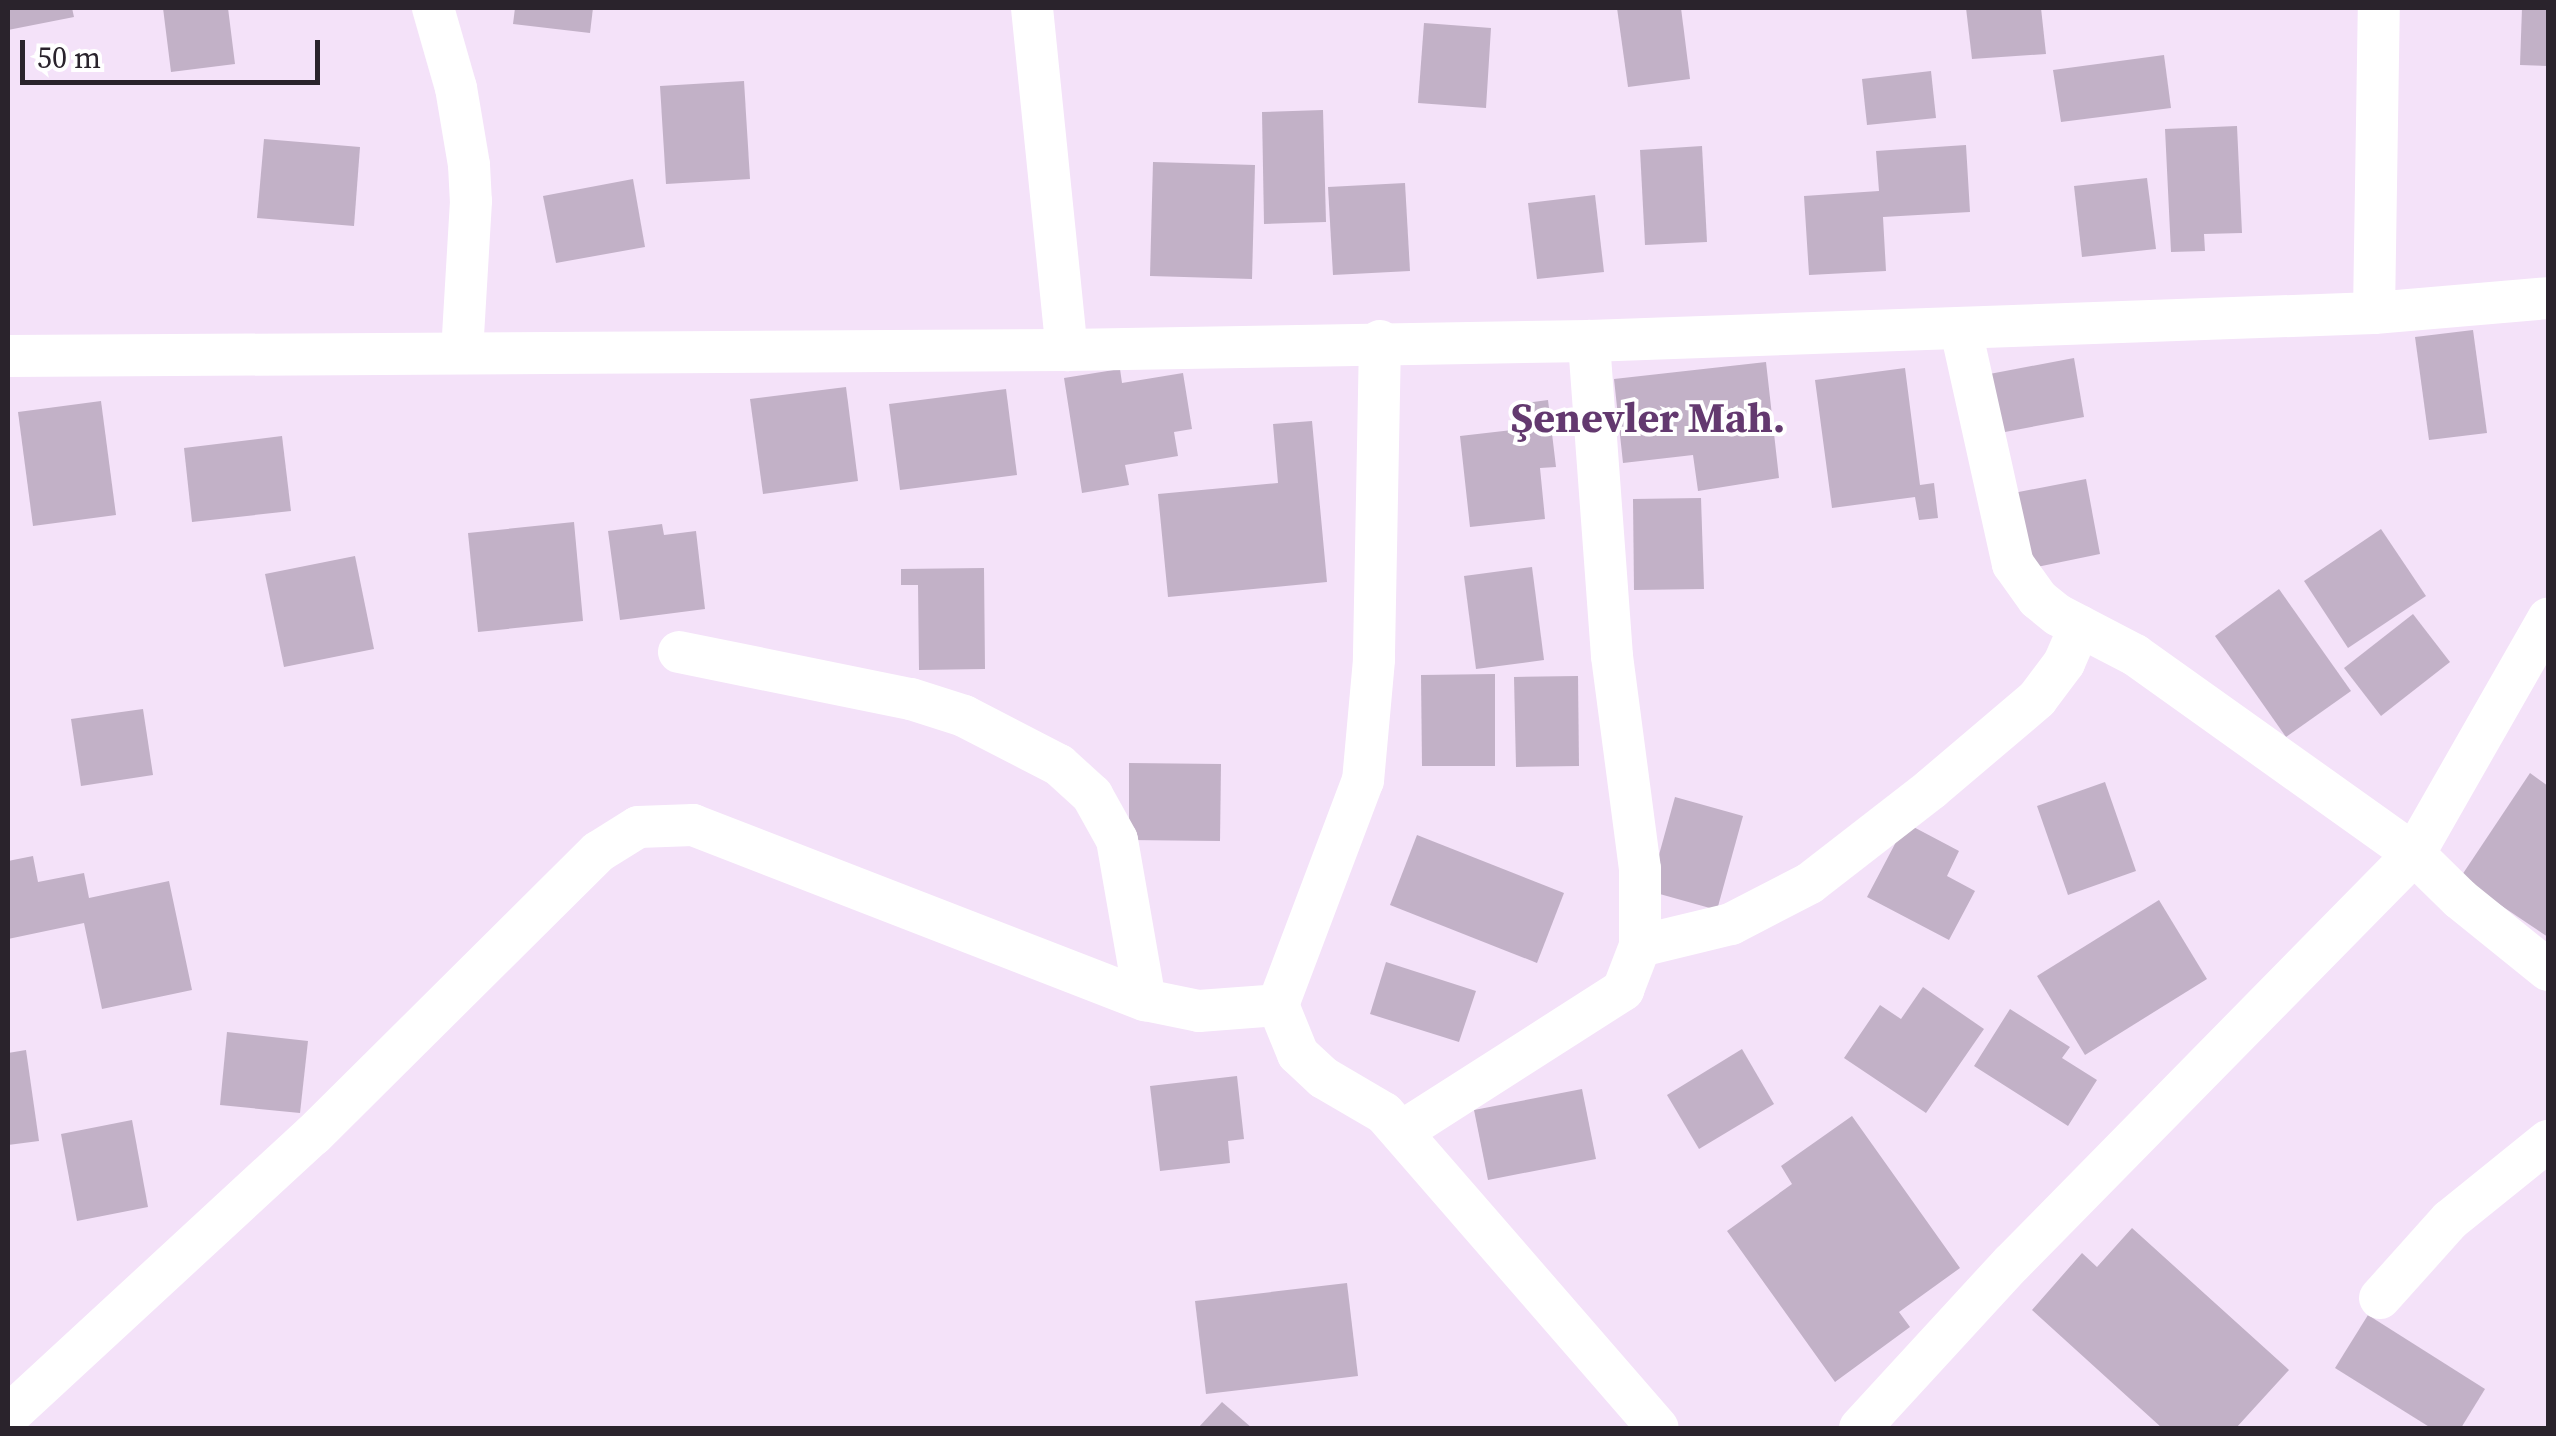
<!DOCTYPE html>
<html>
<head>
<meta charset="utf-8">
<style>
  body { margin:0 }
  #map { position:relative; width:2556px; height:1436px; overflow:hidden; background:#f4e2f9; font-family:"Source Serif 4",serif }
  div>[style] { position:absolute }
  .building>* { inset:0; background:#c2b1c7 }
  .minor>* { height:42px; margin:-21px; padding:0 21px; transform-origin:21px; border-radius:21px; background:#fff }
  span { translate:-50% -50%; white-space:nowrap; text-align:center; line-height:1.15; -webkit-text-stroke:8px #fff; paint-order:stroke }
  .district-label { font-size:42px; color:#63396f; font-weight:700 }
  .frame { position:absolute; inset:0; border:10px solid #2a232c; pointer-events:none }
  .scale { position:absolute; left:20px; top:40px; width:300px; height:45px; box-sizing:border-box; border:5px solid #2a232c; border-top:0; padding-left:12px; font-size:30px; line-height:35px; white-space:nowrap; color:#2a232c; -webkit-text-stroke:8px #fff; paint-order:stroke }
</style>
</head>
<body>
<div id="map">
  <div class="building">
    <div style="clip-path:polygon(8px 8px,72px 8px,74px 17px,8px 30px)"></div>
    <div style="clip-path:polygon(163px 8px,228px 8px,235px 64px,171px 72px)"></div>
    <div style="clip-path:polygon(515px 8px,593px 8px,590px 33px,513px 24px)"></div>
    <div style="clip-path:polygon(1617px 8px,1681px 8px,1690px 79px,1628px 87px)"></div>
    <div style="clip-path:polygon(1966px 8px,2041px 8px,2046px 54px,1972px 59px)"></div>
    <div style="clip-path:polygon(2522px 8px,2548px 8px,2548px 66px,2520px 65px)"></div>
    <div style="clip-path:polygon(1424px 23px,1491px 28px,1486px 108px,1418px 103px)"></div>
    <div style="clip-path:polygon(2164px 55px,2171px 108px,2061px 122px,2053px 70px)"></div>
    <div style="clip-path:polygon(1931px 71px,1936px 118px,1867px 125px,1862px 79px)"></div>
    <div style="clip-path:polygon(744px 81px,750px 179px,666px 184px,660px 86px)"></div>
    <div style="clip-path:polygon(1323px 110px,1326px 222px,1264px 224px,1262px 112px)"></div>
    <div style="clip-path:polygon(2237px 126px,2242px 233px,2204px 234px,2205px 251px,2171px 252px,2165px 129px)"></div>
    <div style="clip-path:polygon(264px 139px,360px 147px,354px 226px,257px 218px)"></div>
    <div style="clip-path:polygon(1966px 145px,1970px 212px,1883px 217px,1886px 271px,1809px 275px,1804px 196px,1879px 191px,1876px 151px)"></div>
    <div style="clip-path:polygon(1702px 146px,1707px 242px,1645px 245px,1640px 150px)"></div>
    <div style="clip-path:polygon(1153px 162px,1255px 165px,1252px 279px,1150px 276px)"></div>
    <div style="clip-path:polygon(2147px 178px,2156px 249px,2082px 257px,2074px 186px)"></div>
    <div style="clip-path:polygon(633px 179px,645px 247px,556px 263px,543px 196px)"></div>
    <div style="clip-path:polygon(1405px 183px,1410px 271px,1333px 275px,1328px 187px)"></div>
    <div style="clip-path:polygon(1595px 195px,1604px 272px,1537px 279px,1528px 203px)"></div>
    <div style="clip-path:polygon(2473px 330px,2487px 433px,2429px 440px,2415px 337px)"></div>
    <div style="clip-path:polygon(2074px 358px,2084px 417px,1989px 435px,1979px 376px)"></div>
    <div style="clip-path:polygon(1766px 362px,1779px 478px,1698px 491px,1693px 455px,1623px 463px,1614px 379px)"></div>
    <div style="clip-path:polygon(1905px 368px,1920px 485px,1934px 483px,1938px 518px,1919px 520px,1915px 497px,1832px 508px,1815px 380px)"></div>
    <div style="clip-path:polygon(1120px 369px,1122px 383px,1183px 373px,1192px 429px,1174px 432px,1178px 456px,1125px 465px,1129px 485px,1082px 493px,1064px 378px)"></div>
    <div style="clip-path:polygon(846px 387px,858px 481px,763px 494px,750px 399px)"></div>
    <div style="clip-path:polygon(1006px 389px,1017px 475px,900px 490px,889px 404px)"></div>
    <div style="clip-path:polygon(1548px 400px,1556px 467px,1540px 468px,1545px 519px,1470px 527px,1460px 436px,1521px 429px,1518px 404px)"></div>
    <div style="clip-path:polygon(101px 401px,116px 515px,33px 526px,18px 412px)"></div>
    <div style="clip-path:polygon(1312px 421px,1327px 582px,1168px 597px,1158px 494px,1278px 483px,1273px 424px)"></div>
    <div style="clip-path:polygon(282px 436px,291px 511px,192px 522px,184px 448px)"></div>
    <div style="clip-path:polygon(2086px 479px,2100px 554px,2022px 570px,2008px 494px)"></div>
    <div style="clip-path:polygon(1701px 498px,1704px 589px,1634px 590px,1633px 499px)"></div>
    <div style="clip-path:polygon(574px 522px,583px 621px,478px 632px,468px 533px)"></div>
    <div style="clip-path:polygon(662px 524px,664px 535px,696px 531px,705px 609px,620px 620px,608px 531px)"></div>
    <div style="clip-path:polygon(2381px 529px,2426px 596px,2348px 648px,2304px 581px)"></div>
    <div style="clip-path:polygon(355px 556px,374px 649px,284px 667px,265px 574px)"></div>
    <div style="clip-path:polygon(1532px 567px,1544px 660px,1476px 669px,1464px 576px)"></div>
    <div style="clip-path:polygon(984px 568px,985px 669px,919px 670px,918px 585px,901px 585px,901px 569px)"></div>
    <div style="clip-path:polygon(2279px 589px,2351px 691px,2286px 737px,2215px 636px)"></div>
    <div style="clip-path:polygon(2413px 614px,2450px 662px,2381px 716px,2344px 668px)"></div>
    <div style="clip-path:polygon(1495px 674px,1495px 766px,1422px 766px,1421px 675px)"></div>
    <div style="clip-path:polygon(1578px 676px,1579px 766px,1516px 767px,1514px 677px)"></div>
    <div style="clip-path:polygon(143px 709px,153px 775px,81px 786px,71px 719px)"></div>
    <div style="clip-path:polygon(1129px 763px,1221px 764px,1220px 841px,1129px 840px)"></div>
    <div style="clip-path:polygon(2530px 773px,2548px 786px,2548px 937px,2460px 878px)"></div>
    <div style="clip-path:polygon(2105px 782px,2136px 871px,2068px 895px,2037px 806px)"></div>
    <div style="clip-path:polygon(1675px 797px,1743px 816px,1717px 910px,1649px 891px)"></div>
    <div style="clip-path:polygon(1906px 823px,1959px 851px,1947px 876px,1975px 891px,1949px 940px,1867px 897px)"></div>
    <div style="clip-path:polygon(1417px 835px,1564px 893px,1537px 963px,1390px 905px)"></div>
    <div style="clip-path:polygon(33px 856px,38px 882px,84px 873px,89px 898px,169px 881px,192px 990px,102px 1009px,84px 923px,8px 939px,8px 861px)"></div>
    <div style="clip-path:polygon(2159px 900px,2207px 979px,2085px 1055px,2037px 976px)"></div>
    <div style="clip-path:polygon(1386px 962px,1476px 991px,1459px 1042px,1370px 1014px)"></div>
    <div style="clip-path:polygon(1923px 987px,1984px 1029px,1926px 1113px,1844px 1058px,1880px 1005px,1901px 1019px)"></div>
    <div style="clip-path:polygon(2010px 1009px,2070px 1047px,2062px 1058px,2097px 1080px,2068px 1126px,1974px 1066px)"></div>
    <div style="clip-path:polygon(227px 1032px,308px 1041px,300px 1113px,220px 1105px)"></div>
    <div style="clip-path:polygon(1742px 1049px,1774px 1104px,1699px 1149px,1667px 1095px)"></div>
    <div style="clip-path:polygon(26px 1050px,39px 1141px,8px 1145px,8px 1053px)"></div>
    <div style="clip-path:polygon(1237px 1076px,1244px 1139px,1228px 1141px,1230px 1163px,1160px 1171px,1150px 1086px)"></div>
    <div style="clip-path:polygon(1582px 1089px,1596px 1159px,1488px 1180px,1474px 1110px)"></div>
    <div style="clip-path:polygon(1852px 1116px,1960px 1268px,1899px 1312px,1910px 1327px,1835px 1382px,1727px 1231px,1792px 1184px,1781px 1166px)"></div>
    <div style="clip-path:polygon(132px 1120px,148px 1207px,77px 1221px,61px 1134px)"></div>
    <div style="clip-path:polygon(2132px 1228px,2289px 1370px,2236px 1428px,2162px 1428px,2032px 1310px,2082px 1253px,2097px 1267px)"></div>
    <div style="clip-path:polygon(1347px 1283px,1358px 1376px,1206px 1394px,1195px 1301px)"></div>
    <div style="clip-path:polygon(2368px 1315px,2485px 1389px,2461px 1428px,2431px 1428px,2335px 1368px)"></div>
    <div style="clip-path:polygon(1222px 1402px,1252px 1428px,1198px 1428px)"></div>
  </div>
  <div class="minor">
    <div style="left:433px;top:8px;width:83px;rotate:74deg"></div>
    <div style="left:456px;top:88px;width:78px;rotate:80.4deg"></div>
    <div style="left:469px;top:165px;width:36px;rotate:87deg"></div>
    <div style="left:471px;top:201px;width:151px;rotate:93.4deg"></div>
    <div style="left:1032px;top:8px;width:344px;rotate:84.2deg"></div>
    <div style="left:2374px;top:313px;width:305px;rotate:-89.1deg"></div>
    <div style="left:1961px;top:330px;width:240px;rotate:77.5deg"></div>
    <div style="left:2013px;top:564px;width:43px;rotate:54.5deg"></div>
    <div style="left:2038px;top:599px;width:26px;rotate:39deg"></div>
    <div style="left:2058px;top:615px;width:87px;rotate:27.5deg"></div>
    <div style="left:2135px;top:655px;width:343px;rotate:35.5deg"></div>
    <div style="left:2414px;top:854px;width:64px;rotate:44.4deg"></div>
    <div style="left:2460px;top:899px;width:113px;rotate:38.9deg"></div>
    <div style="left:1380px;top:341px;width:319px;rotate:91.1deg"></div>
    <div style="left:1374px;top:660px;width:121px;rotate:95.2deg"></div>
    <div style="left:1363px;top:780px;width:241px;rotate:110.7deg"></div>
    <div style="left:1278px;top:1005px;width:53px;rotate:67.8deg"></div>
    <div style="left:1298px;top:1054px;width:35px;rotate:43deg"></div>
    <div style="left:1324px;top:1078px;width:69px;rotate:30.3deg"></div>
    <div style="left:1384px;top:1113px;width:417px;rotate:49deg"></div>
    <div style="left:8px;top:356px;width:1059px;rotate:-0.32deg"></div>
    <div style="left:1067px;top:350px;width:522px;rotate:-0.99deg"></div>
    <div style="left:1589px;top:341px;width:785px;rotate:-2.04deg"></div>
    <div style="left:2374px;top:313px;width:175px;rotate:-4.9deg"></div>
    <div style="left:679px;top:652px;width:237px;rotate:11.5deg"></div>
    <div style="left:911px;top:699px;width:56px;rotate:17.8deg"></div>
    <div style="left:964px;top:716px;width:107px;rotate:27.3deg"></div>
    <div style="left:1059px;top:765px;width:45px;rotate:42.3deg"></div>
    <div style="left:1092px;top:795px;width:51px;rotate:60.9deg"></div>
    <div style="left:1117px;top:840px;width:162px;rotate:80.1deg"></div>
    <div style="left:1640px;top:946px;width:94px;rotate:-13.6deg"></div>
    <div style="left:1731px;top:924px;width:89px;rotate:-27.4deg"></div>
    <div style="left:1810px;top:883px;width:153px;rotate:-37.8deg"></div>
    <div style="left:1931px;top:789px;width:139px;rotate:-40.3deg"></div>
    <div style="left:2037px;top:699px;width:45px;rotate:-53.1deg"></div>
    <div style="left:2064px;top:663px;width:40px;rotate:-66.6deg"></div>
    <div style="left:1401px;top:1132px;width:264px;rotate:-32.6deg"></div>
    <div style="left:1623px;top:990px;width:47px;rotate:-68.9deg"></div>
    <div style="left:1640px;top:946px;width:77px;rotate:-90deg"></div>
    <div style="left:1640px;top:869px;width:215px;rotate:-97.5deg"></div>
    <div style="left:1612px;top:656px;width:316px;rotate:-94.2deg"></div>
    <div style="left:2380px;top:1298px;width:105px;rotate:-48.1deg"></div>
    <div style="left:2450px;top:1220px;width:126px;rotate:-38.9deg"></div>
    <div style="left:8px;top:1416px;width:415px;rotate:-42.7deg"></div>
    <div style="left:313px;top:1135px;width:402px;rotate:-44.8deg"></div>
    <div style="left:598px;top:852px;width:47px;rotate:-32deg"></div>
    <div style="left:638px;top:827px;width:55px;rotate:-2.1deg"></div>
    <div style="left:693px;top:825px;width:485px;rotate:21.2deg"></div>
    <div style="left:1145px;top:1000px;width:55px;rotate:11.5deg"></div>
    <div style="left:1199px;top:1011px;width:79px;rotate:-4.3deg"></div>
    <div style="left:1860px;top:1428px;width:223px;rotate:-47.4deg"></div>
    <div style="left:2011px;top:1264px;width:575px;rotate:-45.49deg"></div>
    <div style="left:2414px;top:854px;width:271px;rotate:-60.3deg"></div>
  </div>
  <div class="district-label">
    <span style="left:1648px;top:417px">Şenevler Mah.</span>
  </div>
  <div class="frame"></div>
  <div class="scale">50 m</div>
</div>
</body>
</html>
